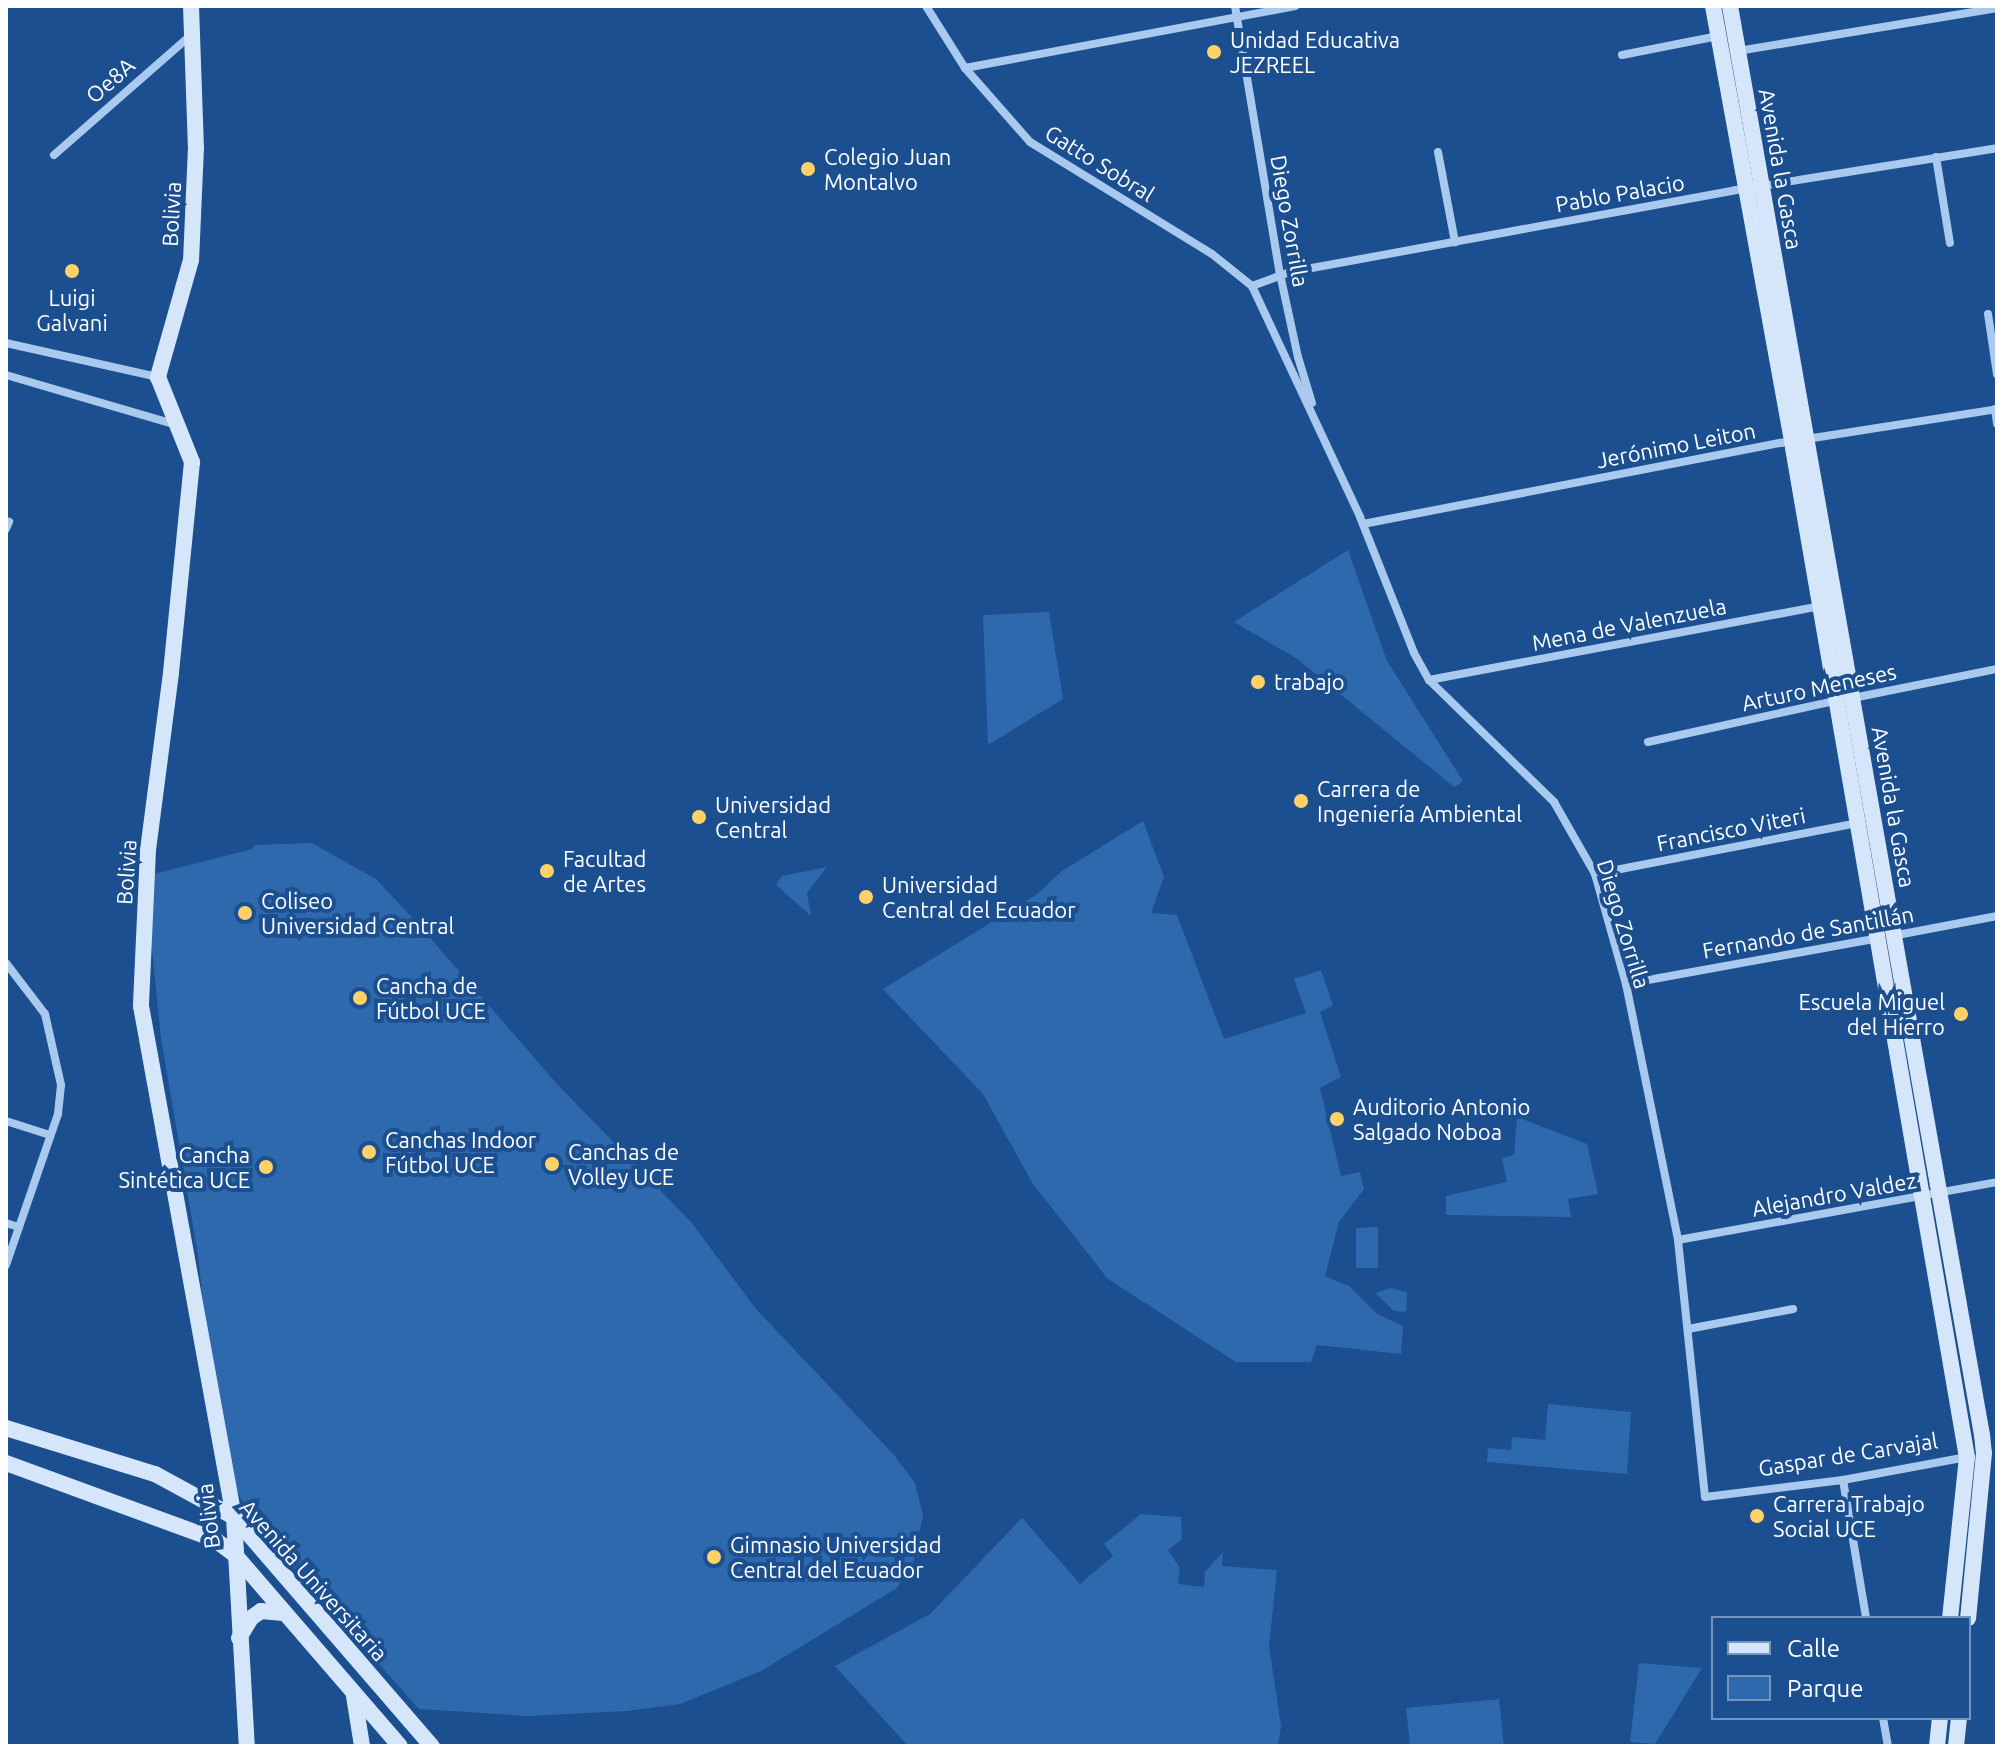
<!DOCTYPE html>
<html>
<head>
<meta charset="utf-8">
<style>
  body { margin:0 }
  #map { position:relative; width:2003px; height:1752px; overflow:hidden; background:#1b4f8f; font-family:Ubuntu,sans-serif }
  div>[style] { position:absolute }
  .green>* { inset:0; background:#2e69ad }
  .street>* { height:8px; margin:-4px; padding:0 4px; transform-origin:4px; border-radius:4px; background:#a9c9ee }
  .secondary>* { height:16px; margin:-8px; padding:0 8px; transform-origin:8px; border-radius:8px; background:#d6e6fa }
  .dots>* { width:22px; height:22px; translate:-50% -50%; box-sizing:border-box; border:4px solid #1b4f8f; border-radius:50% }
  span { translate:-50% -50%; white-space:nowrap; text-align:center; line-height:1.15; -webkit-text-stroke:8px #1b4f8f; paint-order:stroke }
  .poi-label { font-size:22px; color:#fff }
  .left { translate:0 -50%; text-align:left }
  .right { translate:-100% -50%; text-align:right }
  .street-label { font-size:22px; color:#fff }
  .frame { position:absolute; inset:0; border:8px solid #fff; pointer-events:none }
  .legend { position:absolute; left:1711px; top:1616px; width:260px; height:104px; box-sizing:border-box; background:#1b4f8f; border:2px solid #7695bc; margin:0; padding:10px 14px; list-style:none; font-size:24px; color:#fff }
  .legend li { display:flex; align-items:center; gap:16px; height:40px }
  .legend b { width:40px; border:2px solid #7695bc }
</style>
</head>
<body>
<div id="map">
  <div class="green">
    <div style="clip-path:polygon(1348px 550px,1387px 661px,1463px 781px,1454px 787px,1296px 658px,1234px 622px)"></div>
    <div style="clip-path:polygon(1049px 612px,1063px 699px,988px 745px,983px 615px)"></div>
    <div style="clip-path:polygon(1143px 821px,1164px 877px,1151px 913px,1177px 915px,1224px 1039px,1306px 1013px,1294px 979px,1321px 970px,1333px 1005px,1320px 1012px,1341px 1077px,1320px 1088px,1341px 1176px,1360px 1172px,1364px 1189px,1339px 1222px,1325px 1276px,1349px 1286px,1377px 1314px,1403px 1326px,1401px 1354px,1317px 1345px,1311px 1362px,1236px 1362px,1108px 1279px,1033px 1184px,983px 1094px,883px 989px,1036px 895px,1062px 871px)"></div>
    <div style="clip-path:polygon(312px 843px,376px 879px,419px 925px,557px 1084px,691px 1222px,756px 1309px,894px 1455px,915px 1483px,923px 1515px,913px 1565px,897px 1588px,761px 1671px,680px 1704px,627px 1711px,528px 1716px,419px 1709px,255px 1525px,237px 1491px,206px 1328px,198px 1255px,161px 1038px,149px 920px,154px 874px,252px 849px,255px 845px)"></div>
    <div style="clip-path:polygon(827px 867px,807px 893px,811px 916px,776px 885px,782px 876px)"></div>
    <div style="clip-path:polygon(1517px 1117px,1587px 1144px,1598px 1194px,1568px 1199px,1571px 1217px,1446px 1215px,1446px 1196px,1507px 1182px,1502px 1158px,1514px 1155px)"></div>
    <div style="clip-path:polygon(1378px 1227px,1378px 1268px,1356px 1268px,1356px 1228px)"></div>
    <div style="clip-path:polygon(1391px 1288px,1407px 1292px,1406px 1312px,1394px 1311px,1375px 1293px)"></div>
    <div style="clip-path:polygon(1548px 1404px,1631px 1412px,1627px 1474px,1487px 1462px,1488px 1448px,1511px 1450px,1512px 1437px,1545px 1440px)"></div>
    <div style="clip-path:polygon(1141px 1514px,1181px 1517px,1182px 1539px,1168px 1550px,1180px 1568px,1178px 1584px,1204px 1587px,1205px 1572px,1223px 1552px,1222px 1566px,1277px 1570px,1269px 1646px,1281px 1726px,1278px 1746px,908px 1746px,835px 1666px,930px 1614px,1022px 1518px,1080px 1584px,1113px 1556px,1104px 1544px)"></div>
    <div style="clip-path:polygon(1639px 1663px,1702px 1668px,1655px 1744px,1630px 1742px)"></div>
    <div style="clip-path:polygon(1499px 1699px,1504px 1746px,1410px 1746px,1406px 1708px)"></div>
  </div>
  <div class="street">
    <div style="left:926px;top:6px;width:73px;rotate:57.8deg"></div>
    <div style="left:965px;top:68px;width:98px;rotate:48.7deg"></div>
    <div style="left:1030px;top:142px;width:214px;rotate:31.6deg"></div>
    <div style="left:1212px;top:254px;width:51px;rotate:38.7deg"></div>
    <div style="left:1252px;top:286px;width:255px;rotate:64.9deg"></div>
    <div style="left:1360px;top:517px;width:146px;rotate:68.3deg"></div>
    <div style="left:1414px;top:653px;width:31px;rotate:61deg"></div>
    <div style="left:1429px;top:680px;width:175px;rotate:44.3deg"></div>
    <div style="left:1554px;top:802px;width:83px;rotate:60.3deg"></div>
    <div style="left:1595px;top:874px;width:114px;rotate:74.3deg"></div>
    <div style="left:1626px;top:984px;width:261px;rotate:78.5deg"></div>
    <div style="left:1678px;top:1240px;width:258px;rotate:84deg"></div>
    <div style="left:1705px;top:1497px;width:139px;rotate:-7deg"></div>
    <div style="left:1843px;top:1480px;width:126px;rotate:-10.5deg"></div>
    <div style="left:1235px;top:6px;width:272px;rotate:80.5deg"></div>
    <div style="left:1280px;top:274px;width:85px;rotate:77.8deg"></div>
    <div style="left:1298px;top:357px;width:48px;rotate:73.1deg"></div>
    <div style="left:1738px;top:51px;width:263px;rotate:-9.4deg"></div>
    <div style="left:1622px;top:55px;width:98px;rotate:-11.2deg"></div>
    <div style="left:965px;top:68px;width:336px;rotate:-10.6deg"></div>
    <div style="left:1438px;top:152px;width:92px;rotate:79.3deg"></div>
    <div style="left:54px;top:155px;width:184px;rotate:-41.2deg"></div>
    <div style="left:1936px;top:157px;width:87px;rotate:80.8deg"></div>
    <div style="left:1252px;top:286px;width:40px;rotate:-20.2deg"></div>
    <div style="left:1290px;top:272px;width:453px;rotate:-10.4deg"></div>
    <div style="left:1736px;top:190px;width:264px;rotate:-9.1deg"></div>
    <div style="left:1988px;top:314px;width:61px;rotate:81.5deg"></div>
    <div style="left:6px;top:343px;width:156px;rotate:12.6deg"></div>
    <div style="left:6px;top:375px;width:175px;rotate:16.3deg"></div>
    <div style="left:1995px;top:409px;width:15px;rotate:82deg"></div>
    <div style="left:1363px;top:524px;width:426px;rotate:-11deg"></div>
    <div style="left:1781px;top:443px;width:219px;rotate:-8.9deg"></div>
    <div style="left:6px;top:529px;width:8px;rotate:-67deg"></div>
    <div style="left:1429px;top:680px;width:398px;rotate:-10.7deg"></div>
    <div style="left:1853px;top:698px;width:147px;rotate:-11.4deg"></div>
    <div style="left:1648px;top:742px;width:196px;rotate:-12.4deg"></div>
    <div style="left:1595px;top:874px;width:267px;rotate:-11deg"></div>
    <div style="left:1892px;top:936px;width:107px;rotate:-10.8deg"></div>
    <div style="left:6px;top:963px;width:64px;rotate:52.6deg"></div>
    <div style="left:45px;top:1014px;width:73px;rotate:77.3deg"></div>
    <div style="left:61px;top:1085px;width:29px;rotate:96deg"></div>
    <div style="left:58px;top:1114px;width:160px;rotate:109deg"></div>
    <div style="left:1626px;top:984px;width:256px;rotate:-10.3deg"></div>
    <div style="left:6px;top:1121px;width:46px;rotate:17.7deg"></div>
    <div style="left:6px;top:1223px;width:13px;rotate:18deg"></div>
    <div style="left:1678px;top:1240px;width:324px;rotate:-10.3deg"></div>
    <div style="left:1688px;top:1329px;width:107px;rotate:-10.8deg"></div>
    <div style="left:1843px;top:1480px;width:140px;rotate:80.5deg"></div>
    <div style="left:1883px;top:1718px;width:28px;rotate:80deg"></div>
  </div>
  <div class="secondary">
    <div style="left:191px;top:6px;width:141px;rotate:88deg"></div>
    <div style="left:196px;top:147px;width:113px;rotate:92.5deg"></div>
    <div style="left:191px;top:260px;width:122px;rotate:105.8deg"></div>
    <div style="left:158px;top:377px;width:92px;rotate:68.2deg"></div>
    <div style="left:192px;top:462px;width:212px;rotate:95.7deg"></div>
    <div style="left:171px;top:673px;width:178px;rotate:97.4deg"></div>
    <div style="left:148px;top:850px;width:156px;rotate:92.6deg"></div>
    <div style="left:141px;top:1006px;width:519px;rotate:79.69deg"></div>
    <div style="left:234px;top:1517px;width:229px;rotate:86.8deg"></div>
    <div style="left:1713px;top:6px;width:449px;rotate:79.7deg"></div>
    <div style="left:1793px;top:448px;width:1024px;rotate:80.22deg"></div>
    <div style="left:1967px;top:1457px;width:162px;rotate:96deg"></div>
    <div style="left:1730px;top:6px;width:1451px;rotate:80deg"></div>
    <div style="left:1982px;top:1435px;width:18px;rotate:84deg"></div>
    <div style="left:1984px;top:1453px;width:166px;rotate:95.5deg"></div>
    <div style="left:6px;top:1428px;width:156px;rotate:17.2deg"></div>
    <div style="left:155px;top:1474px;width:90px;rotate:28.6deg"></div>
    <div style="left:234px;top:1517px;width:303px;rotate:49.2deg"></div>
    <div style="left:6px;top:1463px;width:221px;rotate:20.1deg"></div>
    <div style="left:214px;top:1539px;width:26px;rotate:37deg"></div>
    <div style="left:235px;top:1555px;width:252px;rotate:49.2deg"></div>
    <div style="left:239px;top:1638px;width:23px;rotate:-59deg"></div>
    <div style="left:251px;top:1618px;width:12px;rotate:-35deg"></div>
    <div style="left:261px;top:1611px;width:22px;rotate:5deg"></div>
    <div style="left:354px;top:1696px;width:51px;rotate:80.9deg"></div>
    <div style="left:1937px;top:1746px;width:28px;rotate:-84deg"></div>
    <div style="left:1956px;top:1746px;width:28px;rotate:-84deg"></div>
  </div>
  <div class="dots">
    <div style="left:1214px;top:52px;background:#ffd166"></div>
    <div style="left:808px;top:169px;background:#ffd166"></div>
    <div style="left:72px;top:271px;background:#ffd166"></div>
    <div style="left:1258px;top:682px;background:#ffd166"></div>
    <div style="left:1301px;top:801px;background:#ffd166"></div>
    <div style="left:699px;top:817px;background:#ffd166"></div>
    <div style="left:547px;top:871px;background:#ffd166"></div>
    <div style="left:866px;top:897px;background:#ffd166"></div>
    <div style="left:245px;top:913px;background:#ffd166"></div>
    <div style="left:360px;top:998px;background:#ffd166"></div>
    <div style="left:1961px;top:1014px;background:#ffd166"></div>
    <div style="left:1337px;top:1119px;background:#ffd166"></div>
    <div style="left:369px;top:1152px;background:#ffd166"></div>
    <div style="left:552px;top:1164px;background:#ffd166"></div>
    <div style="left:266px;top:1167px;background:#ffd166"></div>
    <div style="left:1757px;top:1516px;background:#ffd166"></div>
    <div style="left:714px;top:1557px;background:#ffd166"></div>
  </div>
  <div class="poi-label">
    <span class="left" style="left:1230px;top:52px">Unidad Educativa<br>JEZREEL</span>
    <span class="left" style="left:824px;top:169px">Colegio Juan<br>Montalvo</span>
    <span style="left:72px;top:310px">Luigi<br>Galvani</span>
    <span class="left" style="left:1274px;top:682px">trabajo</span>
    <span class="left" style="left:1317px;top:801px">Carrera de<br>Ingeniería Ambiental</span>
    <span class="left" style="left:715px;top:817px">Universidad<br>Central</span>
    <span class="left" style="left:563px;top:871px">Facultad<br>de Artes</span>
    <span class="left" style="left:882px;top:897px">Universidad<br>Central del Ecuador</span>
    <span class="left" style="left:261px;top:913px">Coliseo<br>Universidad Central</span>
    <span class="left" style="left:376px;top:998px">Cancha de<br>Fútbol UCE</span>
    <span class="right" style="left:1945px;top:1014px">Escuela Miguel<br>del Hierro</span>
    <span class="left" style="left:1353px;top:1119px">Auditorio Antonio<br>Salgado Noboa</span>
    <span class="left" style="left:385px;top:1152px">Canchas Indoor<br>Fútbol UCE</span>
    <span class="left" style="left:568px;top:1164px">Canchas de<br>Volley UCE</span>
    <span class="right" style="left:250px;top:1167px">Cancha<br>Sintética UCE</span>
    <span class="left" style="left:1773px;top:1516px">Carrera Trabajo<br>Social UCE</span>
    <span class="left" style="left:730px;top:1557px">Gimnasio Universidad<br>Central del Ecuador</span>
  </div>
  <div class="street-label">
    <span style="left:110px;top:80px;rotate:-41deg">Oe8A</span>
    <span style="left:1100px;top:163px;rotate:32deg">Gatto Sobral</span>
    <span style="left:1781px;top:169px;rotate:80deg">Avenida la Gasca</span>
    <span style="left:1620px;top:193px;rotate:-10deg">Pablo Palacio</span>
    <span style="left:171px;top:214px;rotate:-87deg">Bolivia</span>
    <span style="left:1290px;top:221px;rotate:80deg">Diego Zorrilla</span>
    <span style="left:1676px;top:445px;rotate:-11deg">Jerónimo Leiton</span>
    <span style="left:1629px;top:624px;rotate:-11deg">Mena de Valenzuela</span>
    <span style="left:1819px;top:687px;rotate:-12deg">Arturo Meneses</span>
    <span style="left:1894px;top:807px;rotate:80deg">Avenida la Gasca</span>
    <span style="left:1731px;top:829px;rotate:-11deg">Francisco Viteri</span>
    <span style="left:126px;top:872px;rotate:-86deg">Bolivia</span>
    <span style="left:1624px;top:924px;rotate:73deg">Diego Zorrilla</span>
    <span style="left:1808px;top:932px;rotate:-10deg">Fernando de Santillán</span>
    <span style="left:1834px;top:1194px;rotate:-10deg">Alejandro Valdez</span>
    <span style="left:1848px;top:1454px;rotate:-9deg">Gaspar de Carvajal</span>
    <span style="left:208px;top:1516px;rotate:-97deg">Bolivia</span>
    <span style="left:314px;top:1580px;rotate:48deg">Avenida Universitaria</span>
  </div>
  <div class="frame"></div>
  <ul class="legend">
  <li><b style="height:10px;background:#d6e6fa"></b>Calle</li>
  <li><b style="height:22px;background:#2e69ad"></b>Parque</li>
  </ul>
</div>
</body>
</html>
